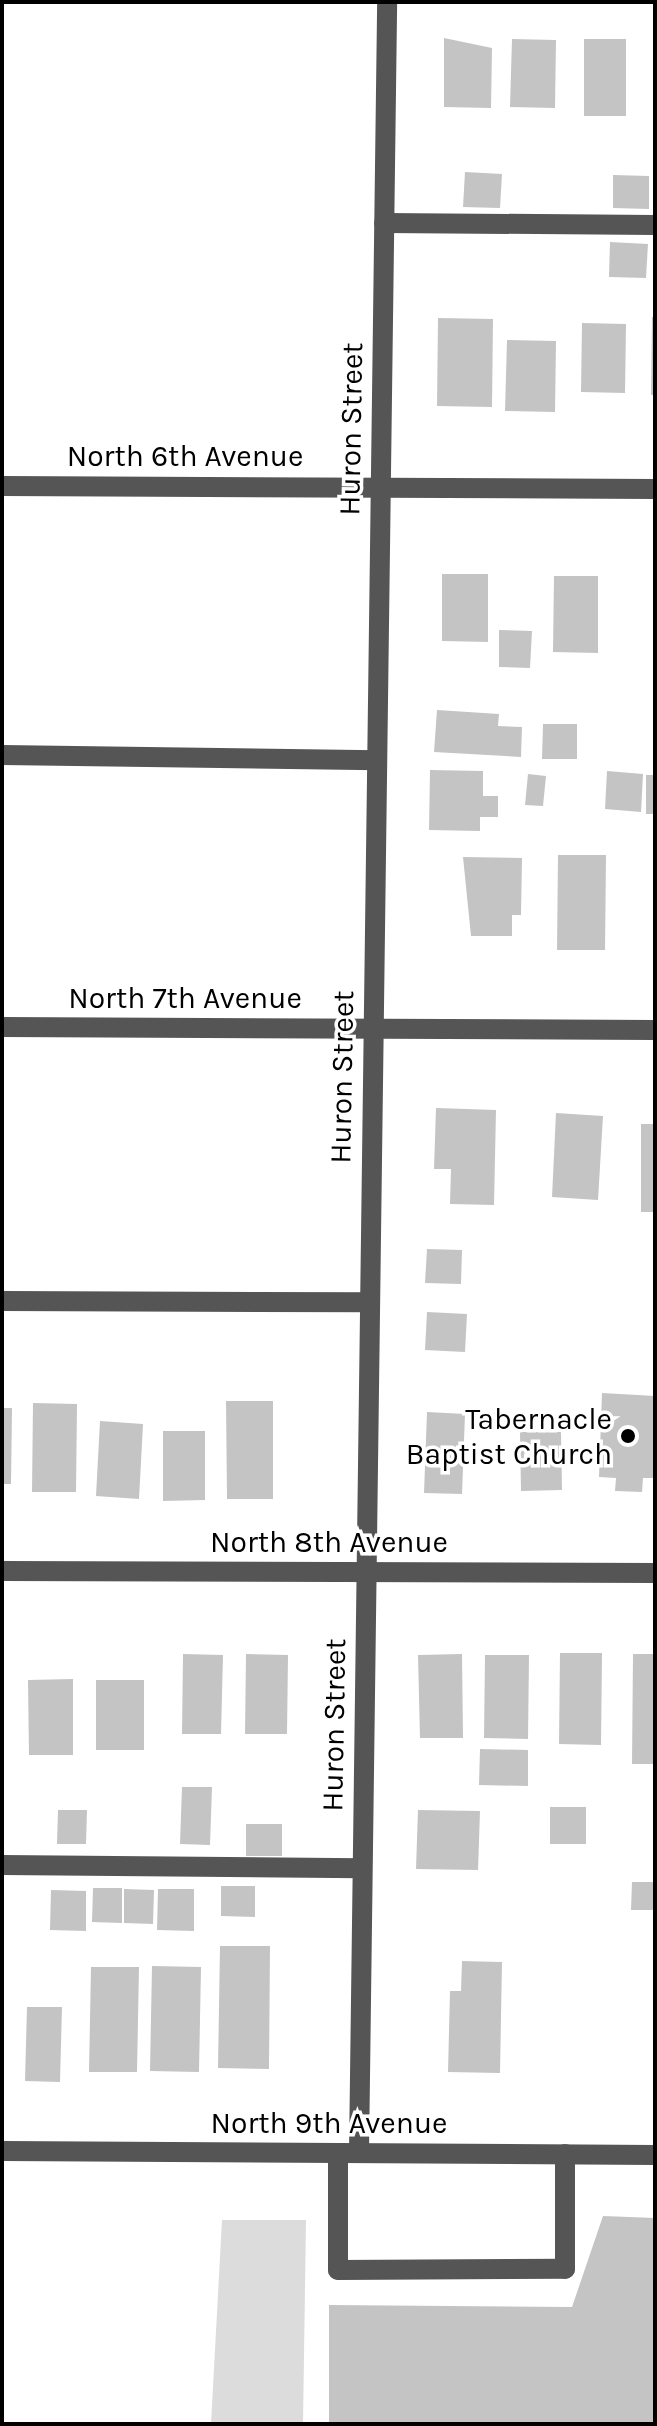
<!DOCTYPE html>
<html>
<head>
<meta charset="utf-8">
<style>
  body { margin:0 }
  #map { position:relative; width:657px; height:2426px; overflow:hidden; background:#fff; font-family:Karla,sans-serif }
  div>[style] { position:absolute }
  .green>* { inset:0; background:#dcdcdc }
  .building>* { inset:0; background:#c4c4c4 }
  .minor>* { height:20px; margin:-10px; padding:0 10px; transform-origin:10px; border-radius:10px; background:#555 }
  .dots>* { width:22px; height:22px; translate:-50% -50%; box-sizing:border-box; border:4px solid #fff; border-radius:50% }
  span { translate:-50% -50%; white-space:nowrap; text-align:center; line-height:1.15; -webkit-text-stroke:7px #fff; paint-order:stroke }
  .street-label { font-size:30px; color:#000 }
  .poi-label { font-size:30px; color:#000 }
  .right { translate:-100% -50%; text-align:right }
  .frame { position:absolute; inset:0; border:4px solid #000; pointer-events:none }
</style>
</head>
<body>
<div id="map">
  <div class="green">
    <div style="clip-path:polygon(222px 2220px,306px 2220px,303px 2424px,211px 2424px)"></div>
  </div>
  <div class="building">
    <div style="clip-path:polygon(444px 38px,492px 48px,491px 108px,444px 107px)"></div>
    <div style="clip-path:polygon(512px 39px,556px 40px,555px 108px,510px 107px)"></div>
    <div style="clip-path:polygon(584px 39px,626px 39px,626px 116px,584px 116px)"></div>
    <div style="clip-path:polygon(465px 172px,502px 174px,500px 208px,463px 207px)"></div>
    <div style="clip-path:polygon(613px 175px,649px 176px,649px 209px,613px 208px)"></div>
    <div style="clip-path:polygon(610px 242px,648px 244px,646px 278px,609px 277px)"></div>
    <div style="clip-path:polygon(652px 317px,655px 317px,655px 395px,651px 395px)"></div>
    <div style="clip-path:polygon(438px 318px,493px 319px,492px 407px,437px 406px)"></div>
    <div style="clip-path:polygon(582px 323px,626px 324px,625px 393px,581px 392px)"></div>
    <div style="clip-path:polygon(507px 340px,556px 341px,555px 412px,505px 411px)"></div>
    <div style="clip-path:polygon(442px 574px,488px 574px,488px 642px,442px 641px)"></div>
    <div style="clip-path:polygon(554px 576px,598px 576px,598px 653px,553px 652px)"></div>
    <div style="clip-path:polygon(499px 630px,532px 631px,530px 668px,499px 667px)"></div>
    <div style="clip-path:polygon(437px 710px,499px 714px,498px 726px,522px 727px,521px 757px,434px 752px)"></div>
    <div style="clip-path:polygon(543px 724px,577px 724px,577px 759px,542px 759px)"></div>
    <div style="clip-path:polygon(430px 770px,483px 771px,483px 796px,498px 796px,498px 817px,480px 817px,480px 831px,429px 830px)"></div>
    <div style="clip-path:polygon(607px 771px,643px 774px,641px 812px,605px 809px)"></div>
    <div style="clip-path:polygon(528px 774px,546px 776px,543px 806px,525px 805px)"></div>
    <div style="clip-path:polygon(646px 775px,655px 775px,655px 814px,646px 814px)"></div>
    <div style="clip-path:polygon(558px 855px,606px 855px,605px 950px,557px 950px)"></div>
    <div style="clip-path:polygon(463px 857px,522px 858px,521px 915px,512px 915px,512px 936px,471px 936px)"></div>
    <div style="clip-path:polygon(436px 1108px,496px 1110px,494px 1205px,450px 1204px,451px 1169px,434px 1169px)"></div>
    <div style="clip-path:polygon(556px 1113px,603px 1116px,598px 1200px,552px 1197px)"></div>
    <div style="clip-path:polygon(641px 1124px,655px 1124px,655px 1212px,641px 1212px)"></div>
    <div style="clip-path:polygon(427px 1249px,462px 1250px,461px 1284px,425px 1283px)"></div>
    <div style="clip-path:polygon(427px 1312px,467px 1314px,465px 1352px,425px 1350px)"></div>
    <div style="clip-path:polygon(602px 1393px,655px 1396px,655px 1478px,643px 1478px,642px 1492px,615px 1491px,616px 1478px,599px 1477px)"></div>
    <div style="clip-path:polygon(226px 1401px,273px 1401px,273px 1499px,227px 1499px)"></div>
    <div style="clip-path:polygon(33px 1403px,77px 1404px,76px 1492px,32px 1492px)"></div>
    <div style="clip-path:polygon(2px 1408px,12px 1408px,11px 1484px,2px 1484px)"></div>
    <div style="clip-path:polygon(427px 1412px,465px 1414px,462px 1494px,424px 1493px)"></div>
    <div style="clip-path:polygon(100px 1421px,143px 1424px,139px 1499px,96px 1496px)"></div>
    <div style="clip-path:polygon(163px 1431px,205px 1431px,205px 1500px,163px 1501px)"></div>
    <div style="clip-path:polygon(520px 1432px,561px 1432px,562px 1490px,521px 1491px)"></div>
    <div style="clip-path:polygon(560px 1653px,602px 1653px,601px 1745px,559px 1744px)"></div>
    <div style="clip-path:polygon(183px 1654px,223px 1655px,221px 1734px,182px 1734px)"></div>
    <div style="clip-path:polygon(246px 1654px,288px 1655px,287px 1734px,245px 1734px)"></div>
    <div style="clip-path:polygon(462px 1654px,463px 1738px,420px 1738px,418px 1655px)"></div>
    <div style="clip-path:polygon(633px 1654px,655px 1654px,655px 1764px,632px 1764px)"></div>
    <div style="clip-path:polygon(485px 1655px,529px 1655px,528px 1739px,484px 1738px)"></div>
    <div style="clip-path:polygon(73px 1679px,73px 1755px,29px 1755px,28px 1680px)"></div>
    <div style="clip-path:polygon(96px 1680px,144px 1680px,144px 1750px,96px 1750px)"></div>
    <div style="clip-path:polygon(480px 1749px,528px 1750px,528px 1786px,479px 1785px)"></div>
    <div style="clip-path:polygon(182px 1787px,212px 1787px,210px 1845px,180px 1844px)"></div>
    <div style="clip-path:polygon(550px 1807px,586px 1807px,586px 1844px,550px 1844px)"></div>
    <div style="clip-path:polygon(58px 1810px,87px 1810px,86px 1844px,57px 1844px)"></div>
    <div style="clip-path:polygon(418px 1810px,480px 1811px,478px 1870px,416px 1869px)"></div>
    <div style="clip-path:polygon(246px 1824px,282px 1824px,282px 1856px,246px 1856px)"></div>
    <div style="clip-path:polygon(632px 1882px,654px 1882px,653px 1910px,631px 1910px)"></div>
    <div style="clip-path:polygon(221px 1886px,255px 1886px,255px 1917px,221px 1916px)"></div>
    <div style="clip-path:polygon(93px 1888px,122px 1888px,122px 1923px,92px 1922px)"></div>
    <div style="clip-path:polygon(124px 1889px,154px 1890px,153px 1924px,124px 1923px)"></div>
    <div style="clip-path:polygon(158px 1889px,194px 1889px,194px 1931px,157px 1930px)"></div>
    <div style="clip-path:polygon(51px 1890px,86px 1891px,86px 1931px,50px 1930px)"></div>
    <div style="clip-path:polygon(220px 1946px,270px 1946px,269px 2069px,218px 2068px)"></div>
    <div style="clip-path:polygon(462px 1961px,502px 1962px,500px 2073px,448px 2072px,450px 1991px,461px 1991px)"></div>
    <div style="clip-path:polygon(152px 1966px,201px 1967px,199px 2072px,150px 2071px)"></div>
    <div style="clip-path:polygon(91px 1967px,139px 1967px,137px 2072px,89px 2072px)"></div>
    <div style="clip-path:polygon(27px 2007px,62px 2007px,60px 2082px,25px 2081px)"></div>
    <div style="clip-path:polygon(603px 2216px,655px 2218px,655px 2424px,329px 2424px,329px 2305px,572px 2307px)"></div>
  </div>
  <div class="minor">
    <div style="left:384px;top:223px;width:271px;rotate:0.4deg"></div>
    <div style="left:2px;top:486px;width:653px;rotate:0.26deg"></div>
    <div style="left:2px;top:755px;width:375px;rotate:0.8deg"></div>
    <div style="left:2px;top:1027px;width:653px;rotate:0.26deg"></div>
    <div style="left:2px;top:1301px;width:368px;rotate:0.2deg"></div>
    <div style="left:2px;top:1571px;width:653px;rotate:0.18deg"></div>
    <div style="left:2px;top:1865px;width:360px;rotate:0.5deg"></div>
    <div style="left:2px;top:2151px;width:653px;rotate:0.35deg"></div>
    <div style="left:338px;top:2153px;width:117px;rotate:90deg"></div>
    <div style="left:338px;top:2270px;width:227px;rotate:-0.3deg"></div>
    <div style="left:565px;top:2269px;width:115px;rotate:-90deg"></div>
    <div style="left:359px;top:2153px;width:2151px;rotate:-89.25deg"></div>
  </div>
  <div class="dots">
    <div style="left:628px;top:1436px;background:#000"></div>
  </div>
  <div class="street-label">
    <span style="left:351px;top:429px;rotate:-89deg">Huron Street</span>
    <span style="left:185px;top:456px">North 6th Avenue</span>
    <span style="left:185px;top:998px">North 7th Avenue</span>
    <span style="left:342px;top:1077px;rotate:-89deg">Huron Street</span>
    <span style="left:329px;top:1542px">North 8th Avenue</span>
    <span style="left:334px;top:1725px;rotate:-89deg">Huron Street</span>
    <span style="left:329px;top:2123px">North 9th Avenue</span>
  </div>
  <div class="poi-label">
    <span class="right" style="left:612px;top:1436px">Tabernacle<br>Baptist Church</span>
  </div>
  <div class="frame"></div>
</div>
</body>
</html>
